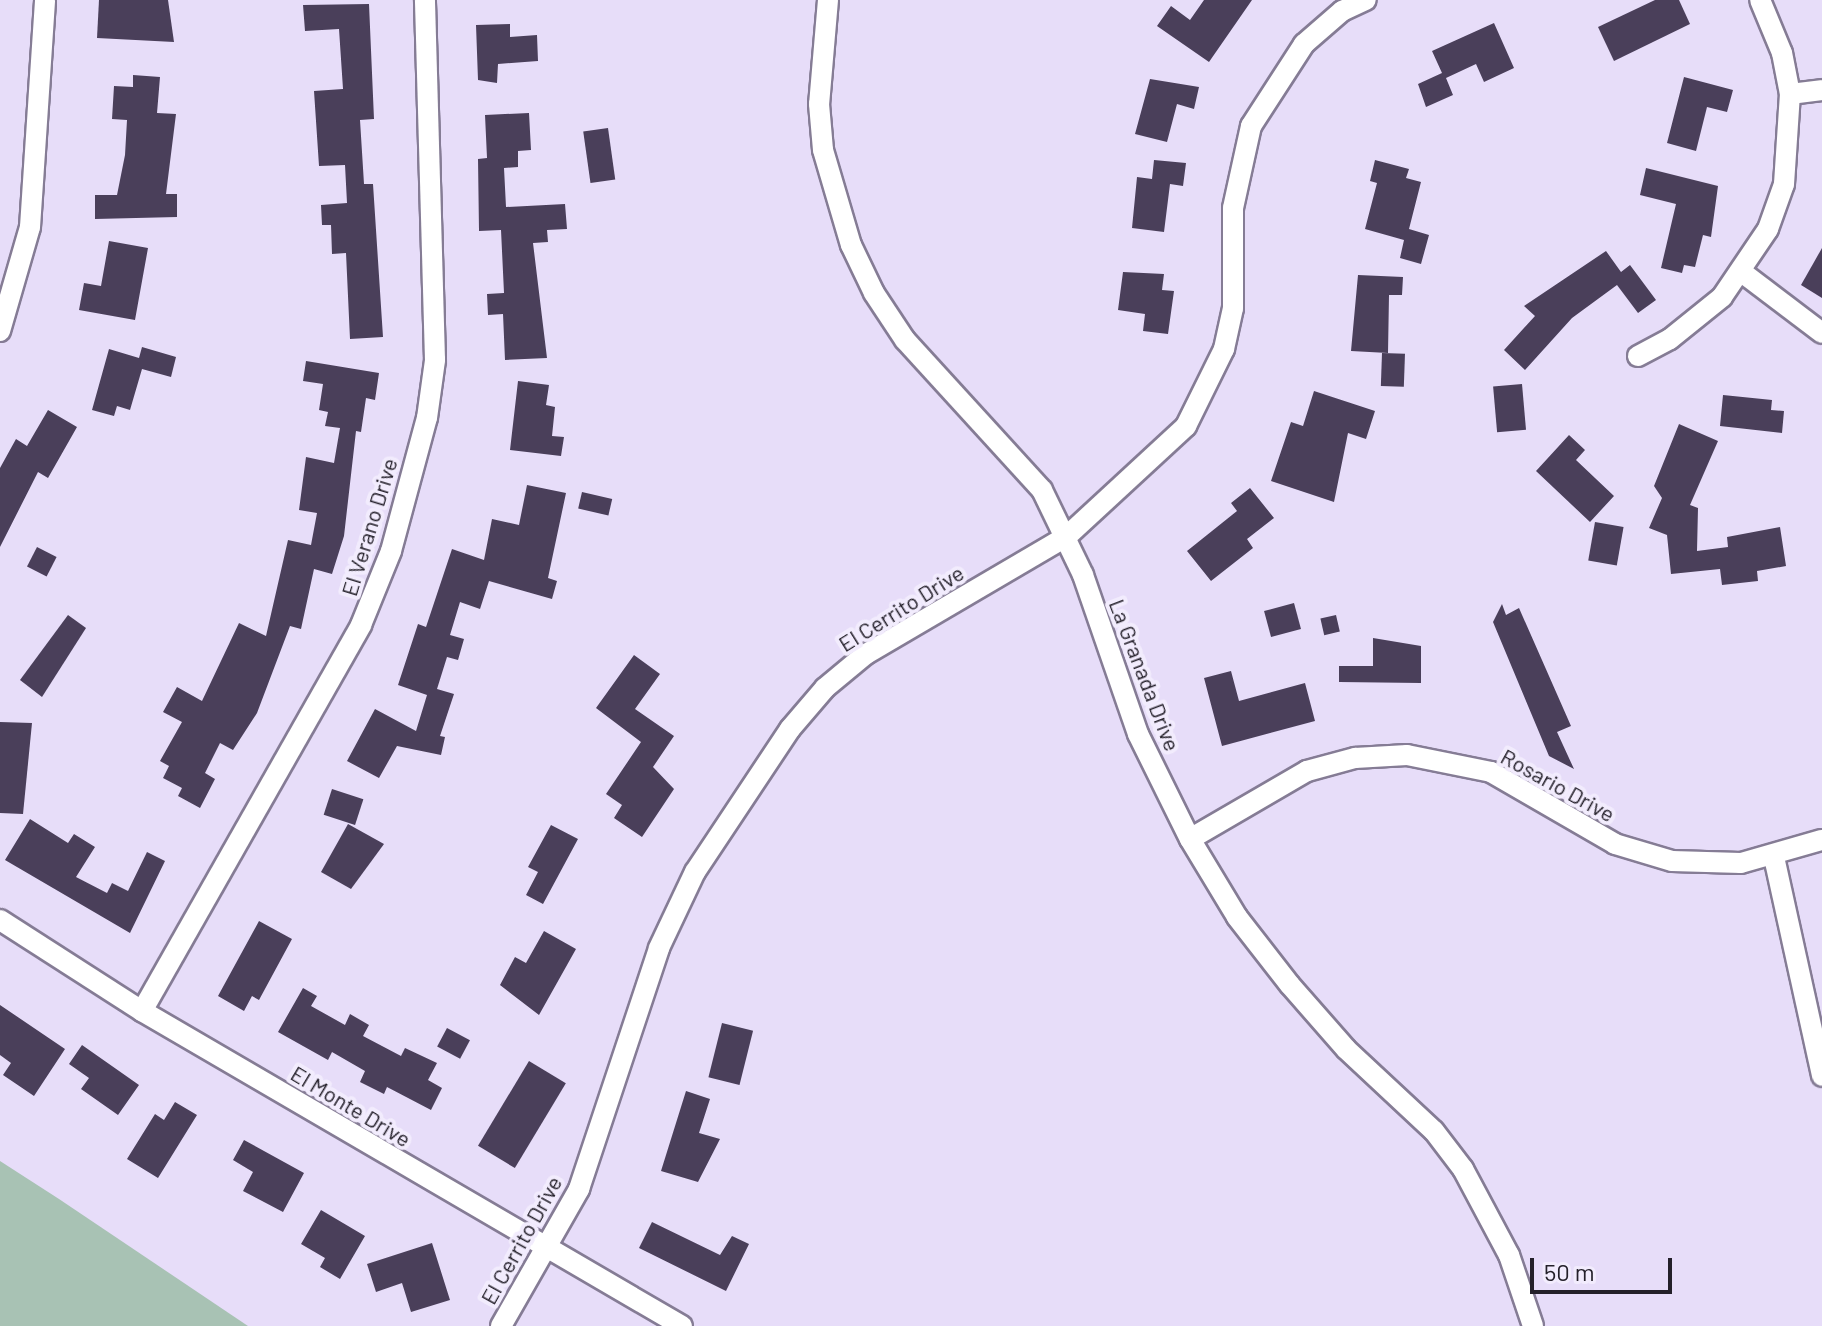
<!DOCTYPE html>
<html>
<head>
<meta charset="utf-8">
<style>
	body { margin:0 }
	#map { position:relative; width:1822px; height:1326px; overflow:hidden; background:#e7ddf9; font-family:Barlow,sans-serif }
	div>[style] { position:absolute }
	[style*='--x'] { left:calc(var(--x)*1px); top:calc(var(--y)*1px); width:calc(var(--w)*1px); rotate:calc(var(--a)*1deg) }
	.green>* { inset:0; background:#a8c2b4 }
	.building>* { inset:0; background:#4a3f5a; transform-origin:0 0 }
	.roads { filter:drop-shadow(2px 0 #857c95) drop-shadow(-2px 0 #857c95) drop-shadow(0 2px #857c95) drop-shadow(0 -2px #857c95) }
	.minor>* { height:20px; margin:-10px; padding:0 10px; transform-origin:10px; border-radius:10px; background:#fff }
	span { translate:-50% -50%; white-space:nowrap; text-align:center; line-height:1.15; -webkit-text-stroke:8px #f2ecfd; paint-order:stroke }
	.street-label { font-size:22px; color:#24202a }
	.scale { position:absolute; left:1530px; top:1258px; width:142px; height:36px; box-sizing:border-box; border:4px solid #24202a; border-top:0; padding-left:10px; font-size:24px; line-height:28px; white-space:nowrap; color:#24202a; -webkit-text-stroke:6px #f2ecfd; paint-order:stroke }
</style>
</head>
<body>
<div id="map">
	<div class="green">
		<i style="clip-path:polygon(0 1161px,59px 1199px,248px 1326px,0 1326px)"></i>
	</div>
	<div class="building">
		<i style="clip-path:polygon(99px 0,168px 0,174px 42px,97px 38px)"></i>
		<i style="clip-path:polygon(1204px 0,1252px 0,1209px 62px,1157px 26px,1171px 6px,1190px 20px)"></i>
		<i style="clip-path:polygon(1655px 0,1679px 0,1690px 24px,1614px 61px,1598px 27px)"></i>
		<i style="clip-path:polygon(369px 4px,374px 119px,360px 120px,364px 184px,373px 184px,383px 337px,350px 339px,346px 253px,332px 254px,331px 225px,322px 225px,321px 205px,347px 203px,345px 165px,319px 166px,314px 91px,343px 89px,339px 29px,305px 31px,303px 5px)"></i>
		<i style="clip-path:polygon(1494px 23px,1514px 68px,1484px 82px,1476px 64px,1446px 78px,1453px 95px,1426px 107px,1418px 84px,1442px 73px,1432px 51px)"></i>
		<i style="clip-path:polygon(510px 24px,510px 37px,537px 35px,538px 61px,498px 64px,497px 83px,478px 80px,476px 25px)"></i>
		<i style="clip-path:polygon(133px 75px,160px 77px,157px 113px,176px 114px,166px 194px,177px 194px,177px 217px,95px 219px,95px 195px,117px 195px,125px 155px,127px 120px,112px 119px,114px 86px,133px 87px)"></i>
		<i style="clip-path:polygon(1684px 77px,1733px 90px,1727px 112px,1707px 107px,1696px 151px,1667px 143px)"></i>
		<i style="clip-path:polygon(1150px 79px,1199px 87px,1194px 109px,1177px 104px,1167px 142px,1135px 134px)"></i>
		<i style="clip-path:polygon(529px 113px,531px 150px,518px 151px,518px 167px,504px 168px,506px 207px,565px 204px,567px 229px,547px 230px,548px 242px,533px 243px,547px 358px,505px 360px,503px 314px,488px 315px,487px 294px,504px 293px,501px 230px,479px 231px,478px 159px,487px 158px,485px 115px)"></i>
		<i style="left:608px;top:128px;width:52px;height:25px;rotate:82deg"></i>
		<i style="clip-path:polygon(1154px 160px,1186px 163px,1183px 186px,1170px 184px,1164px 232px,1132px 228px,1137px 177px,1152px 179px)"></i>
		<i style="clip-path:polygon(1375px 160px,1409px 169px,1406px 178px,1421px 182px,1409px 229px,1429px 235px,1421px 264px,1400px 258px,1404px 240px,1365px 229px,1377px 183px,1370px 181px)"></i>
		<i style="clip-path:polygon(1646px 168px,1718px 186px,1711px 237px,1703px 235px,1695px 267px,1684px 265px,1682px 273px,1661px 268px,1676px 204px,1640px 195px)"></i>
		<i style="clip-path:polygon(109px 241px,148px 248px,135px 320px,79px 310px,84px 283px,101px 286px)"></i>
		<i style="clip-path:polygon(1822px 248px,1822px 298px,1801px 285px)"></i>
		<i style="clip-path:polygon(1606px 251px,1621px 272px,1630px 265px,1656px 300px,1638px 313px,1617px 285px,1572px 318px,1525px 370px,1504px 350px,1535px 316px,1524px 306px)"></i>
		<i style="clip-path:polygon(1123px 272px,1164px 274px,1162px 290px,1174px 291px,1168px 334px,1143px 331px,1145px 314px,1118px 310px)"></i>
		<i style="clip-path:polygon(1358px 275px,1403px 277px,1402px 295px,1389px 295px,1388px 353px,1351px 351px)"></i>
		<i style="clip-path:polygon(142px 347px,176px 357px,171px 377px,142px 369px,130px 410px,117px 406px,114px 416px,92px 410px,109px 349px,139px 358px)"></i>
		<i style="left:1382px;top:353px;width:23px;height:33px;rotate:2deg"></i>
		<i style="clip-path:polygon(306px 361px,379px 373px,375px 400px,366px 398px,361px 432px,356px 431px,344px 536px,332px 574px,314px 569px,301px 629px,290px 626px,257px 713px,233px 750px,220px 743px,205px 773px,215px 779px,200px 808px,178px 796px,182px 788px,163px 778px,169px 766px,160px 761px,182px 722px,163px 712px,177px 687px,202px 701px,239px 623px,266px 636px,288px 540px,311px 545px,317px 513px,299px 510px,306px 457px,334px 463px,340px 428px,325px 426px,328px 412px,319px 410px,323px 384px,303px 381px)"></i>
		<i style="clip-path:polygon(518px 381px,549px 385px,546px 405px,555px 407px,552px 436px,564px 437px,561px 456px,510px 450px)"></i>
		<i style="left:1522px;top:384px;width:46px;height:29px;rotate:85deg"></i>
		<i style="clip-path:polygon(1314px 391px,1375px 411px,1366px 439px,1348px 433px,1334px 502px,1271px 481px,1291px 422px,1303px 426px)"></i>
		<i style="clip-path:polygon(1723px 395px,1772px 400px,1771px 410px,1784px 411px,1782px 433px,1720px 426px)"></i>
		<i style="clip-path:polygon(48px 410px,77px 427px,48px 478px,38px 472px,0 547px,0 468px,16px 439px,27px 446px)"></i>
		<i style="clip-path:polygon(1679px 424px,1718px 441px,1690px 505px,1698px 508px,1697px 551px,1728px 547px,1727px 537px,1780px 527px,1786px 566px,1757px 571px,1758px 581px,1722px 585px,1720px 569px,1671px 574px,1667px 535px,1649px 528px,1662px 498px,1654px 486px)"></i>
		<i style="clip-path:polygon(1569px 435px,1585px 450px,1576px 460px,1614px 496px,1590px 522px,1536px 471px)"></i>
		<i style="clip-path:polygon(527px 485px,566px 493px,548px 578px,557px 581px,552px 599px,489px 581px,480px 609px,460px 602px,450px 635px,464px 639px,458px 660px,447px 657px,437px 689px,454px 694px,440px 736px,445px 737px,441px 755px,397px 746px,379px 778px,347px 761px,375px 709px,416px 731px,427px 695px,398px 685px,418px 624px,426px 627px,452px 549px,484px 560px,492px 519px,519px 525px)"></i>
		<i style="clip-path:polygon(1250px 488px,1274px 518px,1247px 539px,1253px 548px,1211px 581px,1187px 551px,1237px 511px,1231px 503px)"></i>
		<i style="left:582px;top:492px;width:31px;height:17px;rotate:13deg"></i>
		<i style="left:1595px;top:522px;width:29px;height:39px;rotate:10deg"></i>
		<i style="left:37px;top:547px;width:22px;height:22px;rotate:27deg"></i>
		<i style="left:1294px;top:603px;width:27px;height:31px;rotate:75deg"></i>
		<i style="clip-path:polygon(1502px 604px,1506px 615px,1519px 608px,1571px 726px,1557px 732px,1574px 769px,1549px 756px,1493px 622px)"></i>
		<i style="clip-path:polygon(68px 615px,86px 628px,42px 697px,20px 680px)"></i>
		<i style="left:1336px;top:615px;width:17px;height:16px;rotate:77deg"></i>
		<i style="clip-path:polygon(1373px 638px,1421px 646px,1421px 683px,1339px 682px,1339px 666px,1373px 666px)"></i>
		<i style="clip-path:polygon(634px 655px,660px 674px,635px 709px,674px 736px,653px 767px,674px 789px,642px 837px,614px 818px,622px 805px,606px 794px,641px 742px,596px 708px)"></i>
		<i style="clip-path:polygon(1231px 671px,1239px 701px,1305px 683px,1315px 721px,1222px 746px,1204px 678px)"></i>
		<i style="clip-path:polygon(0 722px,32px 723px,23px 814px,0 813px)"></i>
		<i style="left:332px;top:789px;width:33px;height:27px;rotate:18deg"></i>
		<i style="clip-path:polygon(30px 819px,68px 843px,74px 834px,95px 847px,76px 877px,107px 893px,112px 883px,128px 891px,147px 852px,165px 861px,130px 933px,5px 860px)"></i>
		<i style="clip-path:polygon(348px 824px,384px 844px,351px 889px,321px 872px)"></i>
		<i style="clip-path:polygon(551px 825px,578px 839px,543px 904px,526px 895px,538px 872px,528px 867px)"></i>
		<i style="clip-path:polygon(259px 921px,292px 939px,259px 1000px,252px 996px,244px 1011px,218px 996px)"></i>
		<i style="clip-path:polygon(544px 931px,576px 949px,539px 1015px,500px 985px,515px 957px,526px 963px)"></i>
		<i style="clip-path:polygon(303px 988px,317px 996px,311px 1006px,345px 1025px,350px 1014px,369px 1025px,363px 1036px,401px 1056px,405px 1048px,437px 1063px,428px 1080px,442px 1088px,431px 1110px,387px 1087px,384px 1094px,360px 1082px,365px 1071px,332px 1052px,328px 1060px,278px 1032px)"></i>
		<i style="clip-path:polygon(0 1005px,65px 1049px,34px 1096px,3px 1075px,11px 1063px,0 1055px)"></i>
		<i style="left:722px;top:1023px;width:32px;height:56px;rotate:14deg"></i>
		<i style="left:447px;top:1028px;width:26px;height:21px;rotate:28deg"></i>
		<i style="clip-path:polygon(82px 1045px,139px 1085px,118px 1115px,81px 1089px,89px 1078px,69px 1064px)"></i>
		<i style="left:529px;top:1061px;width:43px;height:99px;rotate:31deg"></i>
		<i style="clip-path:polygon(686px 1091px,710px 1099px,699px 1133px,720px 1139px,698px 1182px,661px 1171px)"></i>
		<i style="clip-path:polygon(175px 1102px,197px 1115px,158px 1178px,127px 1159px,155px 1114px,164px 1120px)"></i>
		<i style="clip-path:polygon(244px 1140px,304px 1173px,283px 1212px,243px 1191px,253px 1172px,233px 1160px)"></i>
		<i style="clip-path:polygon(321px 1210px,365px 1236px,340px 1279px,320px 1267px,325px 1258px,301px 1244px)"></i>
		<i style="clip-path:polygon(652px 1222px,720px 1255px,732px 1236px,749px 1244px,726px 1291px,639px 1248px)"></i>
		<i style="clip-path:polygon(432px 1243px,450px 1300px,411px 1312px,402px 1283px,376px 1292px,367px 1264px)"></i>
	</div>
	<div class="roads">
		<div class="minor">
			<i style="--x:828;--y:0;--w:104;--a:94.9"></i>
			<i style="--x:819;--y:104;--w:46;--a:85"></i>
			<i style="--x:823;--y:150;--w:99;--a:73.6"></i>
			<i style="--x:851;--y:245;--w:53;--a:64.4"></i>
			<i style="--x:874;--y:293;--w:56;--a:56.6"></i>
			<i style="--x:905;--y:340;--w:203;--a:47.6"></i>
			<i style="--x:1042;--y:490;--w:94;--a:64.2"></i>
			<i style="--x:1083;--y:575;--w:168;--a:70.9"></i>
			<i style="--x:1138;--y:734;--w:117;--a:63.7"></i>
			<i style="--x:1190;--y:839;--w:91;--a:58.9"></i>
			<i style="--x:1237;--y:917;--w:86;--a:52.1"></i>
			<i style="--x:1290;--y:985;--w:85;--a:48.8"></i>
			<i style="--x:1346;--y:1049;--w:120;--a:43"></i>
			<i style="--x:1434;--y:1131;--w:48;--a:52.7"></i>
			<i style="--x:1463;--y:1169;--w:98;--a:61.9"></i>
			<i style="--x:1509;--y:1255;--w:75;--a:71.3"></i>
			<i style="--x:1790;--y:94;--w:32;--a:-7"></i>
			<i style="--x:1743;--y:273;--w:99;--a:37.2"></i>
			<i style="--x:0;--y:331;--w:108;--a:-73.9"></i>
			<i style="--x:30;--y:227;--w:227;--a:-86.2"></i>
			<i style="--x:1638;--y:356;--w:36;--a:-28"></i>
			<i style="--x:1670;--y:339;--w:67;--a:-38.9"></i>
			<i style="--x:1722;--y:297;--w:82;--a:-55.9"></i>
			<i style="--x:1768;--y:229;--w:48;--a:-70.4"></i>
			<i style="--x:1784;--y:184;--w:90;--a:-86.2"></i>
			<i style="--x:1790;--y:94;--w:42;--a:-101"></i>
			<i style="--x:1782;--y:53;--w:57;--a:-112.5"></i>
			<i style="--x:1190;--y:839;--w:135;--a:-30.2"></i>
			<i style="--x:1307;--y:771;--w:50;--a:-15.2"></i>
			<i style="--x:1355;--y:758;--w:52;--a:-3.3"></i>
			<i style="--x:1407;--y:755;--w:86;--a:11.4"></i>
			<i style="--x:1491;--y:772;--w:143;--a:30.1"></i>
			<i style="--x:1615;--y:844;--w:59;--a:16.6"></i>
			<i style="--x:1672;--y:861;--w:69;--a:1.7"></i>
			<i style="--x:1741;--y:863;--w:84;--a:-15.9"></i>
			<i style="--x:1774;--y:857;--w:224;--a:77.6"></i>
			<i style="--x:0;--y:920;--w:169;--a:32.7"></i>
			<i style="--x:142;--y:1011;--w:625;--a:30.26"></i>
			<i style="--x:142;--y:1011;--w:444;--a:-60.4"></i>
			<i style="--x:361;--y:625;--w:80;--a:-67.9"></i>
			<i style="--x:391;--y:551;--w:138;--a:-74.9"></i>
			<i style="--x:427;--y:418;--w:59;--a:-82.1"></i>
			<i style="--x:435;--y:360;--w:360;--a:-91.6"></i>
			<i style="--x:501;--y:1326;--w:158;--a:-60.3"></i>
			<i style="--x:579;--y:1189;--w:254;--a:-71.6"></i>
			<i style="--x:659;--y:948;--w:84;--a:-64.7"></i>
			<i style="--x:695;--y:872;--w:172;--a:-56.4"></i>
			<i style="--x:790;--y:729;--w:54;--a:-49.5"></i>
			<i style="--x:825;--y:688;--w:53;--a:-39.7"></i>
			<i style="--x:866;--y:654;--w:233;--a:-30.4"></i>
			<i style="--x:1067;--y:536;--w:162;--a:-42.7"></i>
			<i style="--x:1186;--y:426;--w:86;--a:-63.7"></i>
			<i style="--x:1224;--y:349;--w:42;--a:-77.6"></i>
			<i style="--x:1233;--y:308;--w:100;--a:-90"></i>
			<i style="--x:1233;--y:208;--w:84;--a:-77.6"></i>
			<i style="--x:1251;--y:126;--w:98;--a:-57.1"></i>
			<i style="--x:1304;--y:44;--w:50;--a:-41"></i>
			<i style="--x:1342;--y:11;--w:26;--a:-25"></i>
		</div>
	</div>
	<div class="street-label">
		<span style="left:369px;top:527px;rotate:-73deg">El Verano Drive</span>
		<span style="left:901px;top:608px;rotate:-32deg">El Cerrito Drive</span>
		<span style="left:1145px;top:675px;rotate:69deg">La Granada Drive</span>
		<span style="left:1558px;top:785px;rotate:29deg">Rosario Drive</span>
		<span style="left:351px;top:1106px;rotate:31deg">El Monte Drive</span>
		<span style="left:521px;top:1240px;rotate:-61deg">El Cerrito Drive</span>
	</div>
	<div class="scale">50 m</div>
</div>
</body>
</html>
